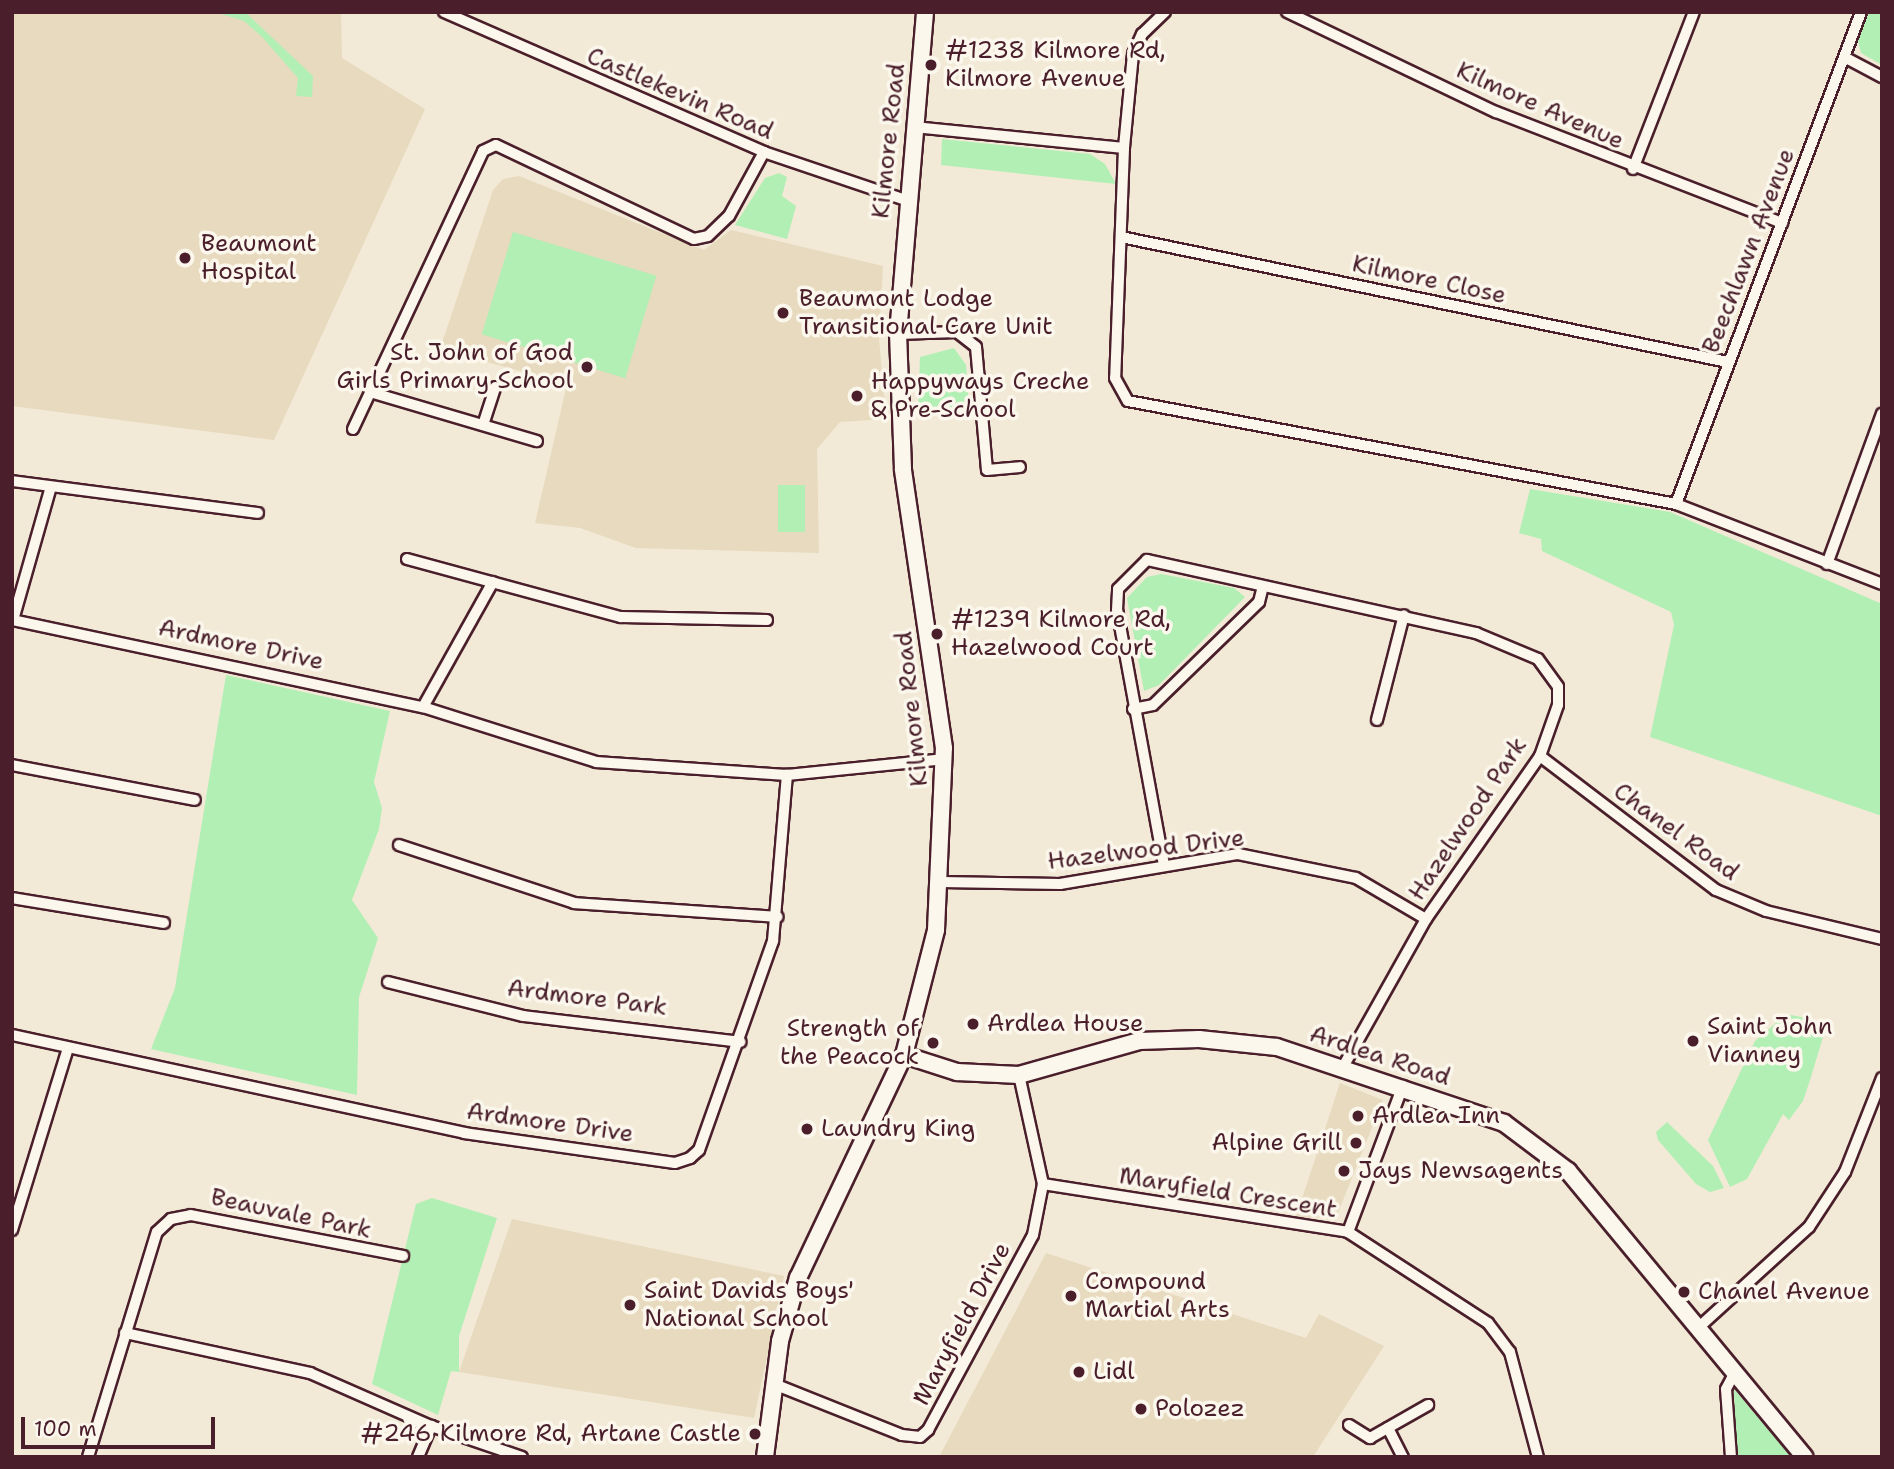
<!DOCTYPE html>
<html>
<head>
<meta charset="utf-8">
<style>
	body { margin:0 }
	#map { position:relative; width:1894px; height:1469px; overflow:hidden; background:#f2ead7; font-family:"Shantell Sans",sans-serif }
	div>[style] { position:absolute }
	[style*='--x'] { left:calc(var(--x)*1px); top:calc(var(--y)*1px); width:calc(var(--w)*1px); rotate:calc(var(--a)*1deg) }
	.built>* { inset:0; background:#e7dabe }
	.green>* { inset:0; background:#b2efb4; transform-origin:0 0 }
	.roads { filter:drop-shadow(2px 0 #4a1f2b) drop-shadow(-2px 0 #4a1f2b) drop-shadow(0 2px #4a1f2b) drop-shadow(0 -2px #4a1f2b) }
	.street>* { height:10px; margin:-5px; padding:0 5px; transform-origin:5px; border-radius:5px; background:#fbf7ec }
	.secondary>* { height:16px; margin:-8px; padding:0 8px; transform-origin:8px; border-radius:8px; background:#fbf7ec }
	.dots>* { width:19px; height:19px; translate:-50% -50%; box-sizing:border-box; border:4px solid #fbf7ec; border-radius:50% }
	span { translate:-50% -50%; white-space:nowrap; text-align:center; line-height:1.15; -webkit-text-stroke:7px #fbf7ec; paint-order:stroke }
	.poi-label { font-size:24px; color:#4a1f2b }
	.left { translate:0 -50%; text-align:left }
	.right { translate:-100% -50%; text-align:right }
	.street-label { font-size:24px; color:#4a1f2b }
	.frame { position:absolute; inset:0; border:14px solid #4a1f2b; pointer-events:none }
	.scale { position:absolute; left:21px; top:1417px; width:194px; height:32px; box-sizing:border-box; border:4px solid #4a1f2b; border-top:0; padding-left:9px; font-size:21px; line-height:24px; white-space:nowrap; color:#4a1f2b; -webkit-text-stroke:5px #fbf7ec; paint-order:stroke }
</style>
</head>
<body>
<div id="map">
	<div class="built">
		<i style="clip-path:polygon(12px 12px,341px 12px,342px 58px,425px 109px,274px 440px,12px 406px)"></i>
		<i style="clip-path:polygon(519px 176px,704px 250px,731px 230px,883px 266px,879px 338px,886px 419px,840px 422px,817px 449px,819px 553px,636px 548px,580px 528px,535px 523px,567px 384px,440px 349px,493px 190px,503px 179px)"></i>
		<i style="clip-path:polygon(1340px 1083px,1383px 1100px,1336px 1218px,1296px 1217px)"></i>
		<i style="clip-path:polygon(512px 1219px,784px 1276px,754px 1418px,459px 1372px)"></i>
		<i style="clip-path:polygon(1046px 1253px,1306px 1338px,1319px 1314px,1384px 1346px,1313px 1457px,939px 1457px)"></i>
	</div>
	<div class="green">
		<i style="clip-path:polygon(245px 12px,313px 76px,312px 97px,296px 96px,298px 78px,262px 37px,244px 21px,218px 13px)"></i>
		<i style="clip-path:polygon(1869px 12px,1882px 12px,1882px 65px,1861px 53px,1858px 41px)"></i>
		<i style="clip-path:polygon(942px 139px,1090px 154px,1105px 164px,1116px 184px,941px 165px)"></i>
		<i style="clip-path:polygon(779px 173px,787px 177px,782px 196px,796px 206px,787px 239px,735px 225px,765px 178px)"></i>
		<i style="left:513px;top:232px;width:150px;height:107px;rotate:17deg"></i>
		<i style="clip-path:polygon(954px 348px,966px 365px,969px 407px,918px 411px,920px 357px)"></i>
		<i style="left:778px;top:485px;width:27px;height:47px"></i>
		<i style="clip-path:polygon(1530px 489px,1670px 512px,1882px 604px,1882px 816px,1650px 737px,1674px 625px,1671px 612px,1542px 551px,1541px 539px,1519px 533px)"></i>
		<i style="clip-path:polygon(1161px 574px,1234px 588px,1245px 597px,1159px 685px,1144px 691px,1127px 598px,1147px 577px)"></i>
		<i style="clip-path:polygon(226px 675px,390px 711px,374px 782px,382px 808px,379px 829px,352px 900px,378px 938px,359px 997px,357px 1095px,151px 1049px,175px 988px)"></i>
		<i style="clip-path:polygon(1786px 1014px,1816px 1020px,1815px 1031px,1823px 1037px,1811px 1077px,1803px 1101px,1789px 1120px,1783px 1114px,1747px 1179px,1730px 1187px,1708px 1140px,1755px 1041px)"></i>
		<i style="clip-path:polygon(1667px 1122px,1713px 1166px,1724px 1188px,1710px 1192px,1696px 1184px,1658px 1140px,1656px 1132px)"></i>
		<i style="clip-path:polygon(432px 1198px,497px 1218px,459px 1336px,459px 1372px,451px 1371px,438px 1415px,372px 1384px,416px 1204px)"></i>
		<i style="clip-path:polygon(1734px 1389px,1791px 1457px,1736px 1457px)"></i>
	</div>
	<div class="roads">
		<div class="street">
			<i style="--x:444;--y:12;--w:349;--a:23.6"></i>
			<i style="--x:764;--y:152;--w:150;--a:18.7"></i>
			<i style="--x:1165;--y:12;--w:32;--a:136"></i>
			<i style="--x:1142;--y:34;--w:22;--a:114"></i>
			<i style="--x:1133;--y:54;--w:94;--a:95.5"></i>
			<i style="--x:1124;--y:148;--w:230;--a:92.2"></i>
			<i style="--x:1115;--y:378;--w:26;--a:61"></i>
			<i style="--x:1128;--y:401;--w:558;--a:10.64"></i>
			<i style="--x:1676;--y:504;--w:221;--a:21.2"></i>
			<i style="--x:1287;--y:12;--w:232;--a:25.6"></i>
			<i style="--x:1496;--y:112;--w:307;--a:21.2"></i>
			<i style="--x:1846;--y:58;--w:41;--a:27.8"></i>
			<i style="--x:914;--y:127;--w:211;--a:5.7"></i>
			<i style="--x:1633;--y:169;--w:168;--a:-68.8"></i>
			<i style="--x:1121;--y:237;--w:620;--a:11.64"></i>
			<i style="--x:898;--y:334;--w:59;--a:-1.9"></i>
			<i style="--x:957;--y:332;--w:24;--a:38"></i>
			<i style="--x:976;--y:347;--w:123;--a:84.9"></i>
			<i style="--x:987;--y:470;--w:33;--a:-5"></i>
			<i style="--x:370;--y:392;--w:174;--a:16.4"></i>
			<i style="--x:483;--y:425;--w:40;--a:-72"></i>
			<i style="--x:353;--y:429;--w:307;--a:-64.9"></i>
			<i style="--x:483;--y:151;--w:14;--a:-25"></i>
			<i style="--x:496;--y:145;--w:219;--a:25.4"></i>
			<i style="--x:694;--y:239;--w:14;--a:-12"></i>
			<i style="--x:708;--y:236;--w:29;--a:-44"></i>
			<i style="--x:729;--y:216;--w:73;--a:-61.3"></i>
			<i style="--x:12;--y:481;--w:248;--a:7.4"></i>
			<i style="--x:1676;--y:504;--w:526;--a:-69.39"></i>
			<i style="--x:407;--y:559;--w:222;--a:15.2"></i>
			<i style="--x:621;--y:617;--w:146;--a:1.2"></i>
			<i style="--x:1827;--y:564;--w:160;--a:-69.9"></i>
			<i style="--x:12;--y:620;--w:420;--a:12"></i>
			<i style="--x:423;--y:707;--w:182;--a:17.6"></i>
			<i style="--x:596;--y:762;--w:191;--a:3.9"></i>
			<i style="--x:787;--y:775;--w:159;--a:-5.8"></i>
			<i style="--x:13;--y:620;--w:138;--a:-74.1"></i>
			<i style="--x:423;--y:707;--w:143;--a:-60.8"></i>
			<i style="--x:1133;--y:709;--w:20;--a:-11"></i>
			<i style="--x:1153;--y:705;--w:148;--a:-44.2"></i>
			<i style="--x:1259;--y:602;--w:16;--a:-76"></i>
			<i style="--x:1377;--y:720;--w:108;--a:-75.6"></i>
			<i style="--x:1540;--y:756;--w:221;--a:37.3"></i>
			<i style="--x:1716;--y:890;--w:54;--a:22.8"></i>
			<i style="--x:1766;--y:911;--w:119;--a:13.6"></i>
			<i style="--x:12;--y:765;--w:186;--a:10.8"></i>
			<i style="--x:399;--y:845;--w:184;--a:18.3"></i>
			<i style="--x:574;--y:903;--w:204;--a:3.9"></i>
			<i style="--x:1164;--y:865;--w:259;--a:-100.4"></i>
			<i style="--x:1117;--y:610;--w:21;--a:-87"></i>
			<i style="--x:1118;--y:589;--w:41;--a:-45"></i>
			<i style="--x:1147;--y:560;--w:337;--a:12.5"></i>
			<i style="--x:1476;--y:633;--w:67;--a:22.8"></i>
			<i style="--x:1538;--y:659;--w:34;--a:54"></i>
			<i style="--x:1558;--y:687;--w:18;--a:90"></i>
			<i style="--x:1558;--y:705;--w:54;--a:109.4"></i>
			<i style="--x:1540;--y:756;--w:199;--a:125"></i>
			<i style="--x:1426;--y:919;--w:167;--a:119.3"></i>
			<i style="--x:941;--y:882;--w:119;--a:1"></i>
			<i style="--x:1060;--y:884;--w:181;--a:-9.6"></i>
			<i style="--x:1238;--y:854;--w:120;--a:11.5"></i>
			<i style="--x:1356;--y:878;--w:81;--a:30.4"></i>
			<i style="--x:12;--y:898;--w:154;--a:9.3"></i>
			<i style="--x:388;--y:982;--w:139;--a:14.1"></i>
			<i style="--x:523;--y:1016;--w:219;--a:6.8"></i>
			<i style="--x:12;--y:1035;--w:463;--a:12.2"></i>
			<i style="--x:464;--y:1133;--w:213;--a:8.1"></i>
			<i style="--x:675;--y:1163;--w:16;--a:-18"></i>
			<i style="--x:690;--y:1158;--w:12;--a:-42"></i>
			<i style="--x:699;--y:1150;--w:222;--a:-70.5"></i>
			<i style="--x:773;--y:941;--w:167;--a:-85.2"></i>
			<i style="--x:1043;--y:1184;--w:309;--a:8.9"></i>
			<i style="--x:1348;--y:1232;--w:167;--a:33"></i>
			<i style="--x:1488;--y:1323;--w:36;--a:53"></i>
			<i style="--x:1510;--y:1352;--w:109;--a:75.1"></i>
			<i style="--x:12;--y:1230;--w:190;--a:-72.9"></i>
			<i style="--x:1348;--y:1232;--w:156;--a:-69.4"></i>
			<i style="--x:1698;--y:1328;--w:150;--a:-42.3"></i>
			<i style="--x:1809;--y:1227;--w:66;--a:-56.8"></i>
			<i style="--x:1845;--y:1172;--w:101;--a:-68.5"></i>
			<i style="--x:125;--y:1333;--w:189;--a:12.2"></i>
			<i style="--x:310;--y:1373;--w:132;--a:23.7"></i>
			<i style="--x:431;--y:1426;--w:96;--a:18.8"></i>
			<i style="--x:774;--y:1384;--w:138;--a:21.7"></i>
			<i style="--x:902;--y:1435;--w:18;--a:6"></i>
			<i style="--x:920;--y:1437;--w:11;--a:-41"></i>
			<i style="--x:928;--y:1430;--w:221;--a:-61.7"></i>
			<i style="--x:1033;--y:1235;--w:52;--a:-78.9"></i>
			<i style="--x:1043;--y:1184;--w:112;--a:-102.4"></i>
			<i style="--x:1349;--y:1425;--w:25;--a:32"></i>
			<i style="--x:1370;--y:1438;--w:67;--a:-29.6"></i>
			<i style="--x:1388;--y:1428;--w:33;--a:63"></i>
			<i style="--x:88;--y:1457;--w:235;--a:-73"></i>
			<i style="--x:157;--y:1232;--w:19;--a:-43"></i>
			<i style="--x:171;--y:1219;--w:20;--a:-11"></i>
			<i style="--x:191;--y:1215;--w:216;--a:10.9"></i>
			<i style="--x:418;--y:1457;--w:34;--a:-67"></i>
			<i style="--x:1731;--y:1457;--w:68;--a:-94.2"></i>
			<i style="--x:1726;--y:1389;--w:19;--a:-62"></i>
		</div>
		<div class="secondary">
			<i style="--x:904;--y:1055;--w:56;--a:17.8"></i>
			<i style="--x:957;--y:1072;--w:62;--a:2.8"></i>
			<i style="--x:1019;--y:1075;--w:125;--a:-15.8"></i>
			<i style="--x:1139;--y:1041;--w:60;--a:-1.9"></i>
			<i style="--x:1199;--y:1039;--w:78;--a:5.9"></i>
			<i style="--x:1277;--y:1047;--w:239;--a:18.5"></i>
			<i style="--x:1504;--y:1123;--w:80;--a:36.9"></i>
			<i style="--x:1568;--y:1171;--w:371;--a:50.4"></i>
			<i style="--x:765;--y:1457;--w:117;--a:-82.6"></i>
			<i style="--x:780;--y:1341;--w:66;--a:-74.1"></i>
			<i style="--x:798;--y:1278;--w:247;--a:-64.6"></i>
			<i style="--x:904;--y:1055;--w:129;--a:-75.6"></i>
			<i style="--x:936;--y:930;--w:182;--a:-87.5"></i>
			<i style="--x:944;--y:748;--w:282;--a:-98.4"></i>
			<i style="--x:903;--y:469;--w:135;--a:-92.1"></i>
			<i style="--x:898;--y:334;--w:323;--a:-85.2"></i>
		</div>
	</div>
	<div class="dots">
		<i style="left:931px;top:65px;background:#4a1f2b"></i>
		<i style="left:185px;top:258px;background:#4a1f2b"></i>
		<i style="left:783px;top:313px;background:#4a1f2b"></i>
		<i style="left:587px;top:367px;background:#4a1f2b"></i>
		<i style="left:857px;top:396px;background:#4a1f2b"></i>
		<i style="left:937px;top:634px;background:#4a1f2b"></i>
		<i style="left:973px;top:1024px;background:#4a1f2b"></i>
		<i style="left:1693px;top:1041px;background:#4a1f2b"></i>
		<i style="left:933px;top:1043px;background:#4a1f2b"></i>
		<i style="left:1358px;top:1116px;background:#4a1f2b"></i>
		<i style="left:807px;top:1129px;background:#4a1f2b"></i>
		<i style="left:1356px;top:1143px;background:#4a1f2b"></i>
		<i style="left:1344px;top:1171px;background:#4a1f2b"></i>
		<i style="left:1684px;top:1292px;background:#4a1f2b"></i>
		<i style="left:1071px;top:1296px;background:#4a1f2b"></i>
		<i style="left:630px;top:1305px;background:#4a1f2b"></i>
		<i style="left:1079px;top:1372px;background:#4a1f2b"></i>
		<i style="left:1141px;top:1409px;background:#4a1f2b"></i>
		<i style="left:755px;top:1434px;background:#4a1f2b"></i>
	</div>
	<div class="poi-label">
		<span class="left" style="left:945px;top:65px">#1238 Kilmore Rd,<br>Kilmore Avenue</span>
		<span class="left" style="left:201px;top:258px">Beaumont<br>Hospital</span>
		<span class="left" style="left:799px;top:313px">Beaumont Lodge<br>Transitional Care Unit</span>
		<span class="right" style="left:573px;top:367px">St. John of God<br>Girls Primary School</span>
		<span class="left" style="left:871px;top:396px">Happyways Creche<br>&amp; Pre-School</span>
		<span class="left" style="left:951px;top:634px">#1239 Kilmore Rd,<br>Hazelwood Court</span>
		<span class="left" style="left:987px;top:1024px">Ardlea House</span>
		<span class="left" style="left:1707px;top:1041px">Saint John<br>Vianney</span>
		<span class="right" style="left:919px;top:1043px">Strength of<br>the Peacock</span>
		<span class="left" style="left:1372px;top:1116px">Ardlea Inn</span>
		<span class="left" style="left:821px;top:1129px">Laundry King</span>
		<span class="right" style="left:1342px;top:1143px">Alpine Grill</span>
		<span class="left" style="left:1358px;top:1171px">Jays Newsagents</span>
		<span class="left" style="left:1085px;top:1296px">Compound<br>Martial Arts</span>
		<span class="left" style="left:644px;top:1305px">Saint Davids Boys'<br>National School</span>
		<span class="left" style="left:1698px;top:1292px">Chanel Avenue</span>
		<span class="left" style="left:1093px;top:1372px">Lidl</span>
		<span class="left" style="left:1155px;top:1409px">Polozez</span>
		<span class="right" style="left:741px;top:1434px">#246 Kilmore Rd, Artane Castle</span>
	</div>
	<div class="street-label">
		<span style="left:680px;top:94px;rotate:23deg">Castlekevin Road</span>
		<span style="left:1540px;top:106px;rotate:24deg">Kilmore Avenue</span>
		<span style="left:889px;top:141px;rotate:-84deg">Kilmore Road</span>
		<span style="left:1749px;top:251px;rotate:-69deg">Beechlawn Avenue</span>
		<span style="left:1429px;top:280px;rotate:12deg">Kilmore Close</span>
		<span style="left:241px;top:645px;rotate:12deg">Ardmore Drive</span>
		<span style="left:912px;top:709px;rotate:-96deg">Kilmore Road</span>
		<span style="left:1468px;top:819px;rotate:-56deg">Hazelwood Park</span>
		<span style="left:1676px;top:832px;rotate:36deg">Chanel Road</span>
		<span style="left:1146px;top:850px;rotate:-7deg">Hazelwood Drive</span>
		<span style="left:587px;top:998px;rotate:7deg">Ardmore Park</span>
		<span style="left:1380px;top:1056px;rotate:18deg">Ardlea Road</span>
		<span style="left:550px;top:1123px;rotate:8deg">Ardmore Drive</span>
		<span style="left:1228px;top:1193px;rotate:9deg">Maryfield Crescent</span>
		<span style="left:291px;top:1214px;rotate:12deg">Beauvale Park</span>
		<span style="left:962px;top:1324px;rotate:-62deg">Maryfield Drive</span>
	</div>
	<div class="frame"></div>
	<div class="scale">100 m</div>
</div>
</body>
</html>
